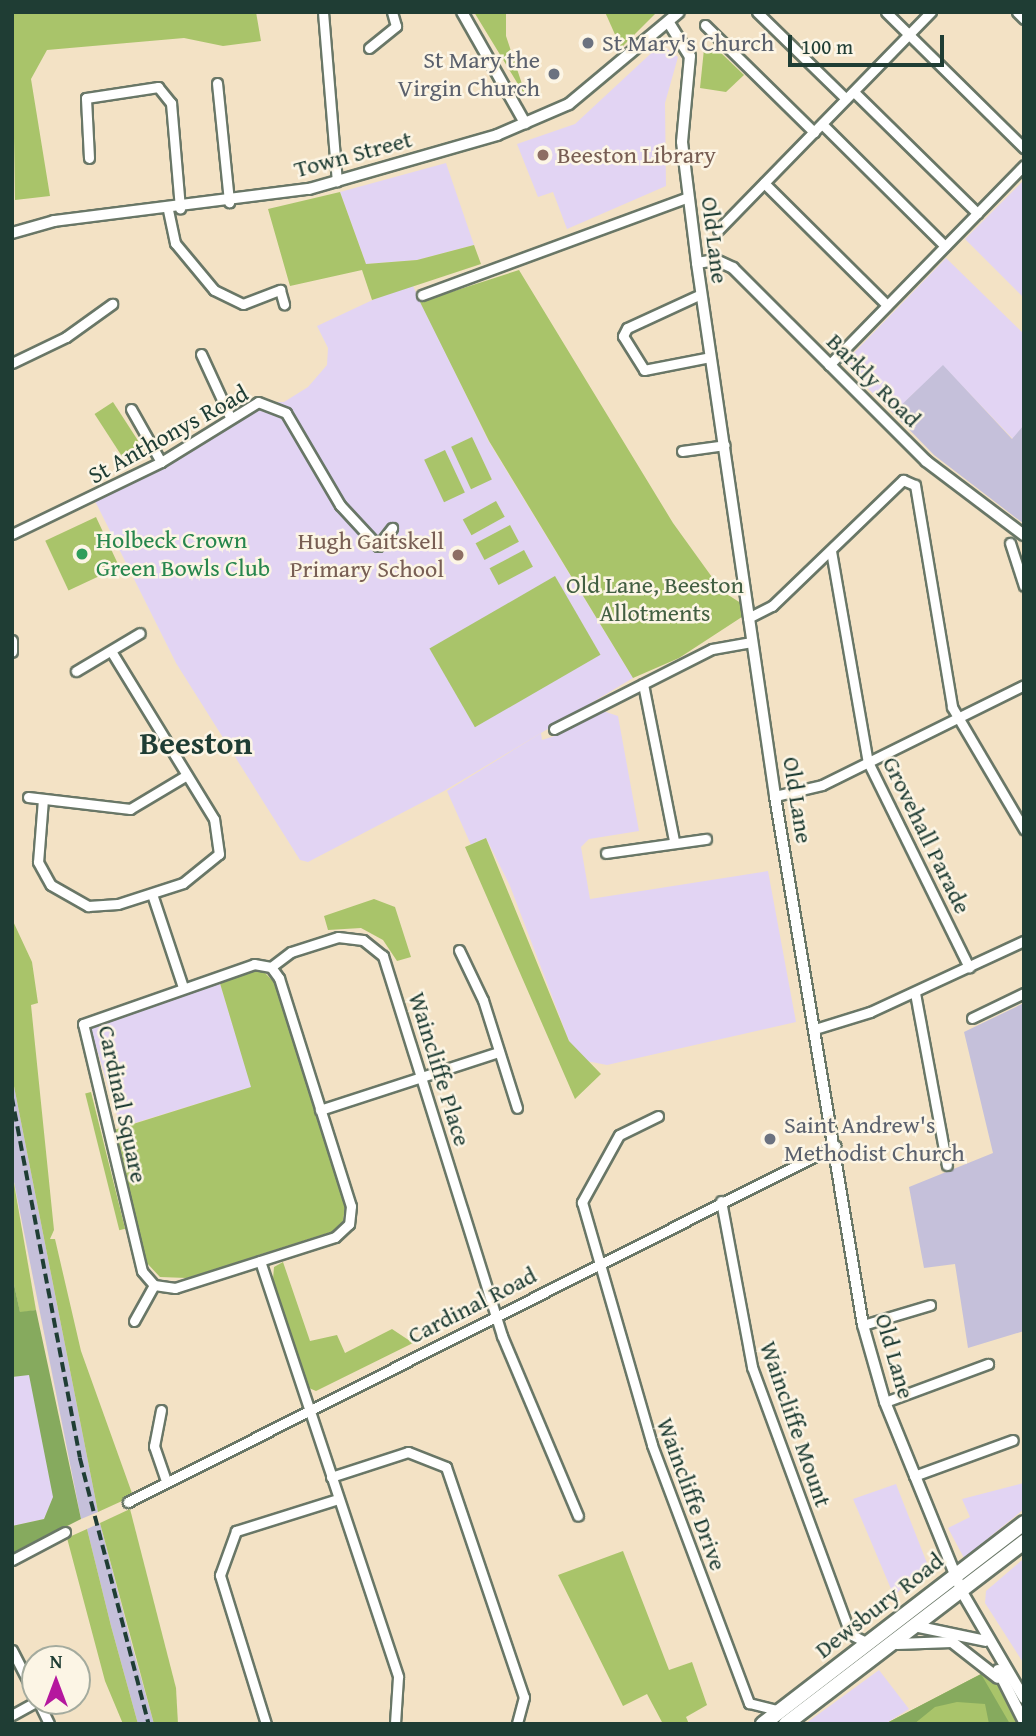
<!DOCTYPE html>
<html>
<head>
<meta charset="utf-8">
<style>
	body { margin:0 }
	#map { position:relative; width:1036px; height:1736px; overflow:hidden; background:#f3e2c5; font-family:"Gentium Book Plus",serif }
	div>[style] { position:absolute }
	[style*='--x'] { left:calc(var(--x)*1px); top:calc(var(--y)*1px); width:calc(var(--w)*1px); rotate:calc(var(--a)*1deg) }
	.built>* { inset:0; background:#e2d4f3; transform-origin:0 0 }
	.industrial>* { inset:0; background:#c5c0da }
	.green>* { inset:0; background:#a9c46a; transform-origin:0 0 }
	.forest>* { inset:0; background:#86aa5e }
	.roads { filter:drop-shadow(2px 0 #697767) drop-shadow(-2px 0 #697767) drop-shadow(0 2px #697767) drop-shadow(0 -2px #697767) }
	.minor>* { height:9px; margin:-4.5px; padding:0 4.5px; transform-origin:4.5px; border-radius:4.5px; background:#fff }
	.tertiary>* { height:10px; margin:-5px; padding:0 5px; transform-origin:5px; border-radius:5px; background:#fff }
	.primary>* { height:14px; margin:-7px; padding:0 7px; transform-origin:7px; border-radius:7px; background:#fff }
	.rail>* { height:3.5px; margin-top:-1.75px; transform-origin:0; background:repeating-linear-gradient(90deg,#1f3d34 0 10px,transparent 0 15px) }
	.dots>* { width:19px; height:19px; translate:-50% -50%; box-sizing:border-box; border:4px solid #fcf5e5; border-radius:50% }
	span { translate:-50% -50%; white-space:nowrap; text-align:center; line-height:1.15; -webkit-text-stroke:5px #fcf5e5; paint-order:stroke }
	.worship-label { font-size:24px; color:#5b616d }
	.left { translate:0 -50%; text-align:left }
	.right { translate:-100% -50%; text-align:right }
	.street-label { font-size:24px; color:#1f3d34 }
	.education-label { font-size:24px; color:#785e54 }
	.leisure-label { font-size:24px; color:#27864d }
	.park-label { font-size:24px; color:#425f42 }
	.district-label { font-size:32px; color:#1f3d34; font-weight:700 }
	.frame { position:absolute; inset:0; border:14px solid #1f3d34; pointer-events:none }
	.north { position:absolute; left:21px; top:1645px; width:70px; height:70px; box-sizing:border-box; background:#fcf5e5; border:2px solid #a4ab9e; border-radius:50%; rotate:0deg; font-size:19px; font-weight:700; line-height:28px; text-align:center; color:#1f3d34 }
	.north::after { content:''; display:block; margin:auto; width:24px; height:32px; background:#b5179e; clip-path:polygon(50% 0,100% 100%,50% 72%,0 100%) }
	.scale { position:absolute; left:788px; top:35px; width:156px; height:32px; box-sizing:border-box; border:4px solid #1f3d34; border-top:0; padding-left:9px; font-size:21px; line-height:24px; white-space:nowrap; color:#1f3d34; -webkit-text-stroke:5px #fcf5e5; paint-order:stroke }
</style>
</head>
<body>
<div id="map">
	<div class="built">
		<i style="clip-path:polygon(661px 44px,678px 57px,665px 103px,666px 186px,567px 229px,553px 192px,538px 197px,517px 144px,575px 124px)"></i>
		<i style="clip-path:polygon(446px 163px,474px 245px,417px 260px,366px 264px,340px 192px)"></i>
		<i style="clip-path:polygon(1024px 180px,1024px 298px,965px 239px)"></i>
		<i style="clip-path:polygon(946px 258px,1024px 334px,1024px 425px,1013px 439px,943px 366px,893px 413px,843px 364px)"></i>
		<i style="clip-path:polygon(411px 282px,489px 442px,633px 678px,444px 791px,308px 862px,300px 860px,176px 663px,93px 497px,258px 402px,284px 402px,308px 387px,327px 365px,328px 348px,317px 326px)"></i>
		<i style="clip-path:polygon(603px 711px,618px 716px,639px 831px,589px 839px,581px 847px,590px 899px,768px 871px,796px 1022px,607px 1065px,581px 1060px,569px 1041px,510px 886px,486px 838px,471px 845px,447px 791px,541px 733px,542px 740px,558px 735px)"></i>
		<i style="left:219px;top:980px;width:112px;height:137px;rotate:73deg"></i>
		<i style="clip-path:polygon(12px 1275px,54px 1497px,44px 1519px,12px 1526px)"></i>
		<i style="clip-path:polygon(1024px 1483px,1024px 1509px,964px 1558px,948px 1528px,970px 1517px,962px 1499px)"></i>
		<i style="clip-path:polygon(896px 1484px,927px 1563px,894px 1596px,853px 1499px)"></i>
		<i style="clip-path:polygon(1022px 1560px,1024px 1563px,1024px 1664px,985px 1603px,986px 1591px)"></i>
		<i style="clip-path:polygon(879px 1670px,909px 1709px,885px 1724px,805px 1724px)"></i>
	</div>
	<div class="industrial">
		<i style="clip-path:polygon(943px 365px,1012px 439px,1024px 425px,1024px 524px,934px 455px,893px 413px)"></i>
		<i style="clip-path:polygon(1024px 1003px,1024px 1331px,968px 1348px,955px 1264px,924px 1268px,909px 1187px,993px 1153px,964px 1032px)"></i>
		<i style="clip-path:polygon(12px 1076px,98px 1512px,81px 1519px,12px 1172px)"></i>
		<i style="clip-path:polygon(100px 1523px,133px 1649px,154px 1724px,138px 1724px,111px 1626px,87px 1529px)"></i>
	</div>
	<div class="green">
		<i style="clip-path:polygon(12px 12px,256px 12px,261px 41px,223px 46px,184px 38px,47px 50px,31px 79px,50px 196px,15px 200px)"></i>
		<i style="clip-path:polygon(474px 12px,506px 12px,506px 36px,527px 99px)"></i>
		<i style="clip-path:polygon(605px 12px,657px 12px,621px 48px)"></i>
		<i style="clip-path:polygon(704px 49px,720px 52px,744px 75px,726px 92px,700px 88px)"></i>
		<i style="clip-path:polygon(340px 192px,366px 264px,417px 260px,474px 245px,481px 264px,372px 300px,362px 270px,290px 286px,268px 209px)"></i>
		<i style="clip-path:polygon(519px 270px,673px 523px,722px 591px,747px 607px,748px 613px,679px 658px,633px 678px,489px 441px,420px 302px)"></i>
		<i style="left:113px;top:402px;width:61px;height:22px;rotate:57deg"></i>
		<i style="left:472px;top:437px;width:47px;height:23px;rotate:65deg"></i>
		<i style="left:445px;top:450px;width:47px;height:23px;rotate:65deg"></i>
		<i style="left:496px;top:501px;width:18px;height:38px;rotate:61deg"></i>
		<i style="left:96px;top:517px;width:55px;height:56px;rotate:65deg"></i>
		<i style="left:510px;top:525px;width:19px;height:39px;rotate:62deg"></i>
		<i style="left:524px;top:550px;width:19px;height:39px;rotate:62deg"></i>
		<i style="left:555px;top:576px;width:91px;height:145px;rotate:60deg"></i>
		<i style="clip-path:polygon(486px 838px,569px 1041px,601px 1074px,575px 1099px,465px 847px)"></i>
		<i style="clip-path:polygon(374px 899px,395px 907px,411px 957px,397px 961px,383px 940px,361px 928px,328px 930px,324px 916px)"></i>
		<i style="clip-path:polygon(12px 919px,32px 962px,38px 1003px,31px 1005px,54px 1230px,50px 1239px,55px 1239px,81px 1351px,133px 1496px,98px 1512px,12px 1076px)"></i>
		<i style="clip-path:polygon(261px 969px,275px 983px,345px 1207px,343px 1221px,334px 1231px,187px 1278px,160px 1277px,145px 1261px,114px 1130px,251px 1087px,219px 980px)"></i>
		<i style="left:91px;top:1092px;width:141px;height:6px;rotate:76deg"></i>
		<i style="clip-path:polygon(12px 1172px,36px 1310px,20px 1313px,12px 1275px)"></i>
		<i style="clip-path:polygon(283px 1262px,310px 1341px,337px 1335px,345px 1353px,392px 1329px,413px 1343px,316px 1391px,309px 1388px,273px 1279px,274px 1267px)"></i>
		<i style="clip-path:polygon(130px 1509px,176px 1688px,178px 1724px,154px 1724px,100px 1523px)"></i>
		<i style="clip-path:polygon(87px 1529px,111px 1626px,138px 1724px,123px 1724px,105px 1681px,67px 1538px)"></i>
		<i style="clip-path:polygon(623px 1551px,669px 1670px,692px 1662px,707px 1705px,686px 1717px,689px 1724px,663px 1724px,647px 1694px,623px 1706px,558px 1575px)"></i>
		<i style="clip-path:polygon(981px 1674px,1024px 1681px,1024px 1724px,885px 1724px)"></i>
	</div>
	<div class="forest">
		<i style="clip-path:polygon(12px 1275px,20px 1312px,36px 1310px,81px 1519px,12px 1554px,12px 1526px,44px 1519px,53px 1497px,29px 1375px,12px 1377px)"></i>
		<i style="clip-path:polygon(981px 1674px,1010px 1724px,989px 1724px,985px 1704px,957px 1702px,935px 1707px,914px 1724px,885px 1724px)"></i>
	</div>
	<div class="roads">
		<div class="minor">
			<i style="--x:323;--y:12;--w:170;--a:85.3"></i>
			<i style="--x:757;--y:12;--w:124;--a:44.3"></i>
			<i style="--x:886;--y:12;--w:194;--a:44.6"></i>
			<i style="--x:1017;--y:12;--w:10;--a:45"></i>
			<i style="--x:705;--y:25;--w:153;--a:44.5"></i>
			<i style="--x:369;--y:48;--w:35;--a:-39"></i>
			<i style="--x:396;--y:26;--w:15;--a:-106"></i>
			<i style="--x:217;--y:83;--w:120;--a:84.2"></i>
			<i style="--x:854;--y:92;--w:173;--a:44.5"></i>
			<i style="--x:822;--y:124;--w:173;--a:44.8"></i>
			<i style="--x:89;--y:158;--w:60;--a:-92.9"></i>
			<i style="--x:86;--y:98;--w:73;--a:-8.7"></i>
			<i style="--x:158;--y:87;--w:21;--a:51"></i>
			<i style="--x:171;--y:103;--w:106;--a:85.1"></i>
			<i style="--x:764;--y:183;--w:173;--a:44.8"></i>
			<i style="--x:168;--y:210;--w:34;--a:78"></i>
			<i style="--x:175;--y:243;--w:61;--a:50.3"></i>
			<i style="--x:214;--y:290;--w:32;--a:26"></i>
			<i style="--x:243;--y:304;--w:40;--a:-21"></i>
			<i style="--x:280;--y:290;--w:15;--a:74"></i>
			<i style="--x:718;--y:230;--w:305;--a:-45.7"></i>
			<i style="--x:701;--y:294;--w:81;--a:155.3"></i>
			<i style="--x:627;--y:328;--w:9;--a:117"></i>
			<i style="--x:623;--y:336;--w:40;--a:58"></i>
			<i style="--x:644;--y:370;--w:67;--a:-11.1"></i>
			<i style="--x:422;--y:295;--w:283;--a:-20.2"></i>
			<i style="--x:201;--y:354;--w:69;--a:65.3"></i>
			<i style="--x:12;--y:363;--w:60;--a:-25.7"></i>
			<i style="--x:66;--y:337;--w:57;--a:-35.7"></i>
			<i style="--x:829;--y:365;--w:279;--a:-45.7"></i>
			<i style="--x:131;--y:409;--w:61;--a:60.5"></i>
			<i style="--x:682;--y:451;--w:43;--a:-7.9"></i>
			<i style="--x:12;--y:534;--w:165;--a:-25.8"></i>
			<i style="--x:161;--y:462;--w:114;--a:-31.7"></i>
			<i style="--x:258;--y:402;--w:30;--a:21"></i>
			<i style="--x:286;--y:413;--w:107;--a:59.6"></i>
			<i style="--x:340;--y:505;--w:56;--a:47.2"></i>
			<i style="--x:378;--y:546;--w:23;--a:-52"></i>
			<i style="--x:1010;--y:543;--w:45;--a:72"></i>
			<i style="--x:831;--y:551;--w:214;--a:80.1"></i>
			<i style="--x:868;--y:762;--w:229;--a:63.8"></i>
			<i style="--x:748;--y:618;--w:27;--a:-27"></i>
			<i style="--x:772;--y:606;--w:182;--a:-43.9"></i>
			<i style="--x:903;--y:480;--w:13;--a:23"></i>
			<i style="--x:915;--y:485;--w:225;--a:80.5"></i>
			<i style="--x:952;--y:707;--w:142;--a:59.5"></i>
			<i style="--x:76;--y:671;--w:74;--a:-30.7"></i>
			<i style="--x:643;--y:684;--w:160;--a:78.8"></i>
			<i style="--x:554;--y:729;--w:177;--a:-26.9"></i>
			<i style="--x:712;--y:649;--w:40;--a:-10"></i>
			<i style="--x:775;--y:796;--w:48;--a:-13.2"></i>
			<i style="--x:822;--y:785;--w:225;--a:-26.3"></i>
			<i style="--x:28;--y:797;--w:103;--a:6.7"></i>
			<i style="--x:130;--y:809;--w:66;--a:-30.8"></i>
			<i style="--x:43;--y:799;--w:63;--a:94.5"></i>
			<i style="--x:38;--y:862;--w:26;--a:61"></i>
			<i style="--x:51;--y:885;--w:43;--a:29.6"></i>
			<i style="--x:88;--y:906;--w:30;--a:-4"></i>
			<i style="--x:118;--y:904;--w:68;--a:-17.9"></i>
			<i style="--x:183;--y:883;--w:46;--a:-38.9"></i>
			<i style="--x:219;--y:854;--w:35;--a:-98"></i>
			<i style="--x:214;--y:819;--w:197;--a:-121.5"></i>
			<i style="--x:606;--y:853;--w:101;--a:-8"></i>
			<i style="--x:152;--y:894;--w:98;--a:71.6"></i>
			<i style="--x:459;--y:950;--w:55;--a:64.4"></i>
			<i style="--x:483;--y:1000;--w:113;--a:72.5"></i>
			<i style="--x:254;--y:964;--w:17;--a:10"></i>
			<i style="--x:271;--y:967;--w:14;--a:54"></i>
			<i style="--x:279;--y:978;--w:239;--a:72.5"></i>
			<i style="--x:351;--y:1206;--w:18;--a:96"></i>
			<i style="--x:349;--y:1224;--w:19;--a:137"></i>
			<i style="--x:335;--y:1237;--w:168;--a:162.3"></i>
			<i style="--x:175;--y:1288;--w:21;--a:-172"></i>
			<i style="--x:154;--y:1285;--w:18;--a:-131"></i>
			<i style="--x:142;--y:1271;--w:254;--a:-103.4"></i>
			<i style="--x:83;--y:1024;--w:181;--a:-19.3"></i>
			<i style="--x:271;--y:967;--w:25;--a:-37"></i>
			<i style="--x:291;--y:952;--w:49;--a:-17.7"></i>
			<i style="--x:338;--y:937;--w:25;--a:7"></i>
			<i style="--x:363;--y:940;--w:26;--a:39"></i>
			<i style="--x:383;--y:956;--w:398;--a:72.6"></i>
			<i style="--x:502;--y:1336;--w:195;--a:67.1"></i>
			<i style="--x:915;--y:993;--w:175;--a:79.5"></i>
			<i style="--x:972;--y:1018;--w:58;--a:-25.7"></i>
			<i style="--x:815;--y:1029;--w:58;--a:-17.2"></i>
			<i style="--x:870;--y:1012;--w:170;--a:-24.8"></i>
			<i style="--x:320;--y:1110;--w:188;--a:-18"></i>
			<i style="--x:658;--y:1116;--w:43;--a:154"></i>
			<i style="--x:619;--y:1135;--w:77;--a:118.9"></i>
			<i style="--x:582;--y:1202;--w:253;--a:73.9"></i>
			<i style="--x:652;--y:1445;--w:276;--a:69.4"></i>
			<i style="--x:749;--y:1703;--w:30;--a:14"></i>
			<i style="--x:721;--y:1201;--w:169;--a:79.4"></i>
			<i style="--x:752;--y:1367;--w:284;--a:69.8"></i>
			<i style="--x:850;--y:1634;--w:20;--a:27"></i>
			<i style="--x:260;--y:1261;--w:438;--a:71.6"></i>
			<i style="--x:398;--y:1677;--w:47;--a:93.7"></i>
			<i style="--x:134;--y:1321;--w:41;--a:-60.9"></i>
			<i style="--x:863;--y:1325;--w:70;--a:-16.6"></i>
			<i style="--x:885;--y:1402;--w:110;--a:-20.3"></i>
			<i style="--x:161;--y:1410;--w:37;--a:101"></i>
			<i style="--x:154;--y:1446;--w:37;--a:71"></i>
			<i style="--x:914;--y:1476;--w:105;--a:-20"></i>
			<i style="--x:331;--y:1477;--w:81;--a:-18"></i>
			<i style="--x:408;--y:1452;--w:41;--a:21.5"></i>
			<i style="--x:446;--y:1467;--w:243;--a:71.3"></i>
			<i style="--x:524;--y:1697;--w:28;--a:105"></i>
			<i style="--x:128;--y:1502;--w:792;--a:-26.73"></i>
			<i style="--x:12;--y:1560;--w:60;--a:-27.8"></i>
			<i style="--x:12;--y:1650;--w:51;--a:62.9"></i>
			<i style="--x:38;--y:1701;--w:25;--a:64"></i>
			<i style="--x:12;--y:1715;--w:29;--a:-29"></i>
			<i style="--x:266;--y:1724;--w:156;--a:-107.2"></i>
			<i style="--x:220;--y:1575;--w:47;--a:-70"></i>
			<i style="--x:236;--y:1531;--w:107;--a:-17.4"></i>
		</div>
		<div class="tertiary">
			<i style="--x:462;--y:12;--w:128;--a:60.4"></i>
			<i style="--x:669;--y:23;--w:39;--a:58"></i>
			<i style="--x:690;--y:56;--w:86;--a:95.3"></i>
			<i style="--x:682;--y:142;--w:122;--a:82.9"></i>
			<i style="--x:697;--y:263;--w:539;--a:81.67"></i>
			<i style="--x:775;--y:796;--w:536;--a:80.56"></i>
			<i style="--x:863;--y:1325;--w:80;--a:74.1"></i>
			<i style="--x:885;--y:1402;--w:205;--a:67.9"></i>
			<i style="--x:962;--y:1592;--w:123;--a:59.7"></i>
			<i style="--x:12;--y:233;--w:44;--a:-15.9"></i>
			<i style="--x:54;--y:221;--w:257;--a:-7.2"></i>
			<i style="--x:309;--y:189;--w:196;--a:-16"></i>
			<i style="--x:497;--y:135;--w:78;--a:-23.3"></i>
			<i style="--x:569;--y:104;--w:143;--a:-39.9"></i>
			<i style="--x:697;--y:263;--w:19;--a:-9"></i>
			<i style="--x:716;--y:260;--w:19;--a:25"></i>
			<i style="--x:733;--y:268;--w:273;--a:45"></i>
			<i style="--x:926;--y:461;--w:123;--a:37.1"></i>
			<i style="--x:12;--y:641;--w:11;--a:90"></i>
			<i style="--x:919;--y:1627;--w:68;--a:11.8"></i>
			<i style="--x:897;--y:1644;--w:55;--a:-2.1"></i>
			<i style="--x:952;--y:1642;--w:58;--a:38"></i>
			<i style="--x:998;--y:1670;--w:58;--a:63.4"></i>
		</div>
		<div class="primary">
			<i style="--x:763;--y:1724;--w:329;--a:-37.6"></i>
			<i style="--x:786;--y:1724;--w:300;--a:-37.4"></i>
		</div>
	</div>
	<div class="rail">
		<i style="--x:12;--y:1097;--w:367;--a:79.3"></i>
		<i style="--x:80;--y:1458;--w:275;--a:75.5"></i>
	</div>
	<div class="dots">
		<i style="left:588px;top:43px;background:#6b7280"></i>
		<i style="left:554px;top:74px;background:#6b7280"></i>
		<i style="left:543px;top:155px;background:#8d6e63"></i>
		<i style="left:82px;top:554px;background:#2e9e5b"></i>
		<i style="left:458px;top:555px;background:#8d6e63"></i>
		<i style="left:770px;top:1139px;background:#6b7280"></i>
	</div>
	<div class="worship-label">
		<span class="left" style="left:602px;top:43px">St Mary's Church</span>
		<span class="right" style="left:540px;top:74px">St Mary the<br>Virgin Church</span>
		<span class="left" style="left:784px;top:1139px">Saint Andrew's<br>Methodist Church</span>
	</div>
	<div class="street-label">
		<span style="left:353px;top:154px;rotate:-15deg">Town Street</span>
		<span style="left:715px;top:240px;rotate:83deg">Old Lane</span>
		<span style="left:874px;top:380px;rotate:45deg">Barkly Road</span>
		<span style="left:168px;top:434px;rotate:-29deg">St Anthonys Road</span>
		<span style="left:798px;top:800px;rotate:81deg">Old Lane</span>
		<span style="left:927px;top:835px;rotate:64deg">Grovehall Parade</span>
		<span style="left:440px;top:1069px;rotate:73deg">Waincliffe Place</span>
		<span style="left:123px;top:1104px;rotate:78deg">Cardinal Square</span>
		<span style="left:472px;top:1305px;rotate:-27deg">Cardinal Road</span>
		<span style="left:895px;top:1356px;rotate:74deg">Old Lane</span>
		<span style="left:796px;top:1424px;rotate:71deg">Waincliffe Mount</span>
		<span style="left:692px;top:1494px;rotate:70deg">Waincliffe Drive</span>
		<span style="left:879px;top:1605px;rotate:-38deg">Dewsbury Road</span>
	</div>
	<div class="education-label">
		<span class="left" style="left:557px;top:155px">Beeston Library</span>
		<span class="right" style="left:444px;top:555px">Hugh Gaitskell<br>Primary School</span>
	</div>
	<div class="leisure-label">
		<span class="left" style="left:96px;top:554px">Holbeck Crown<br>Green Bowls Club</span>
	</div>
	<div class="park-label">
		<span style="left:655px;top:599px">Old Lane, Beeston<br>Allotments</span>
	</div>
	<div class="district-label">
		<span style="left:196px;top:743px">Beeston</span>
	</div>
	<div class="frame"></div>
	<div class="north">N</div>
	<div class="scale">100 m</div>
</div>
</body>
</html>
